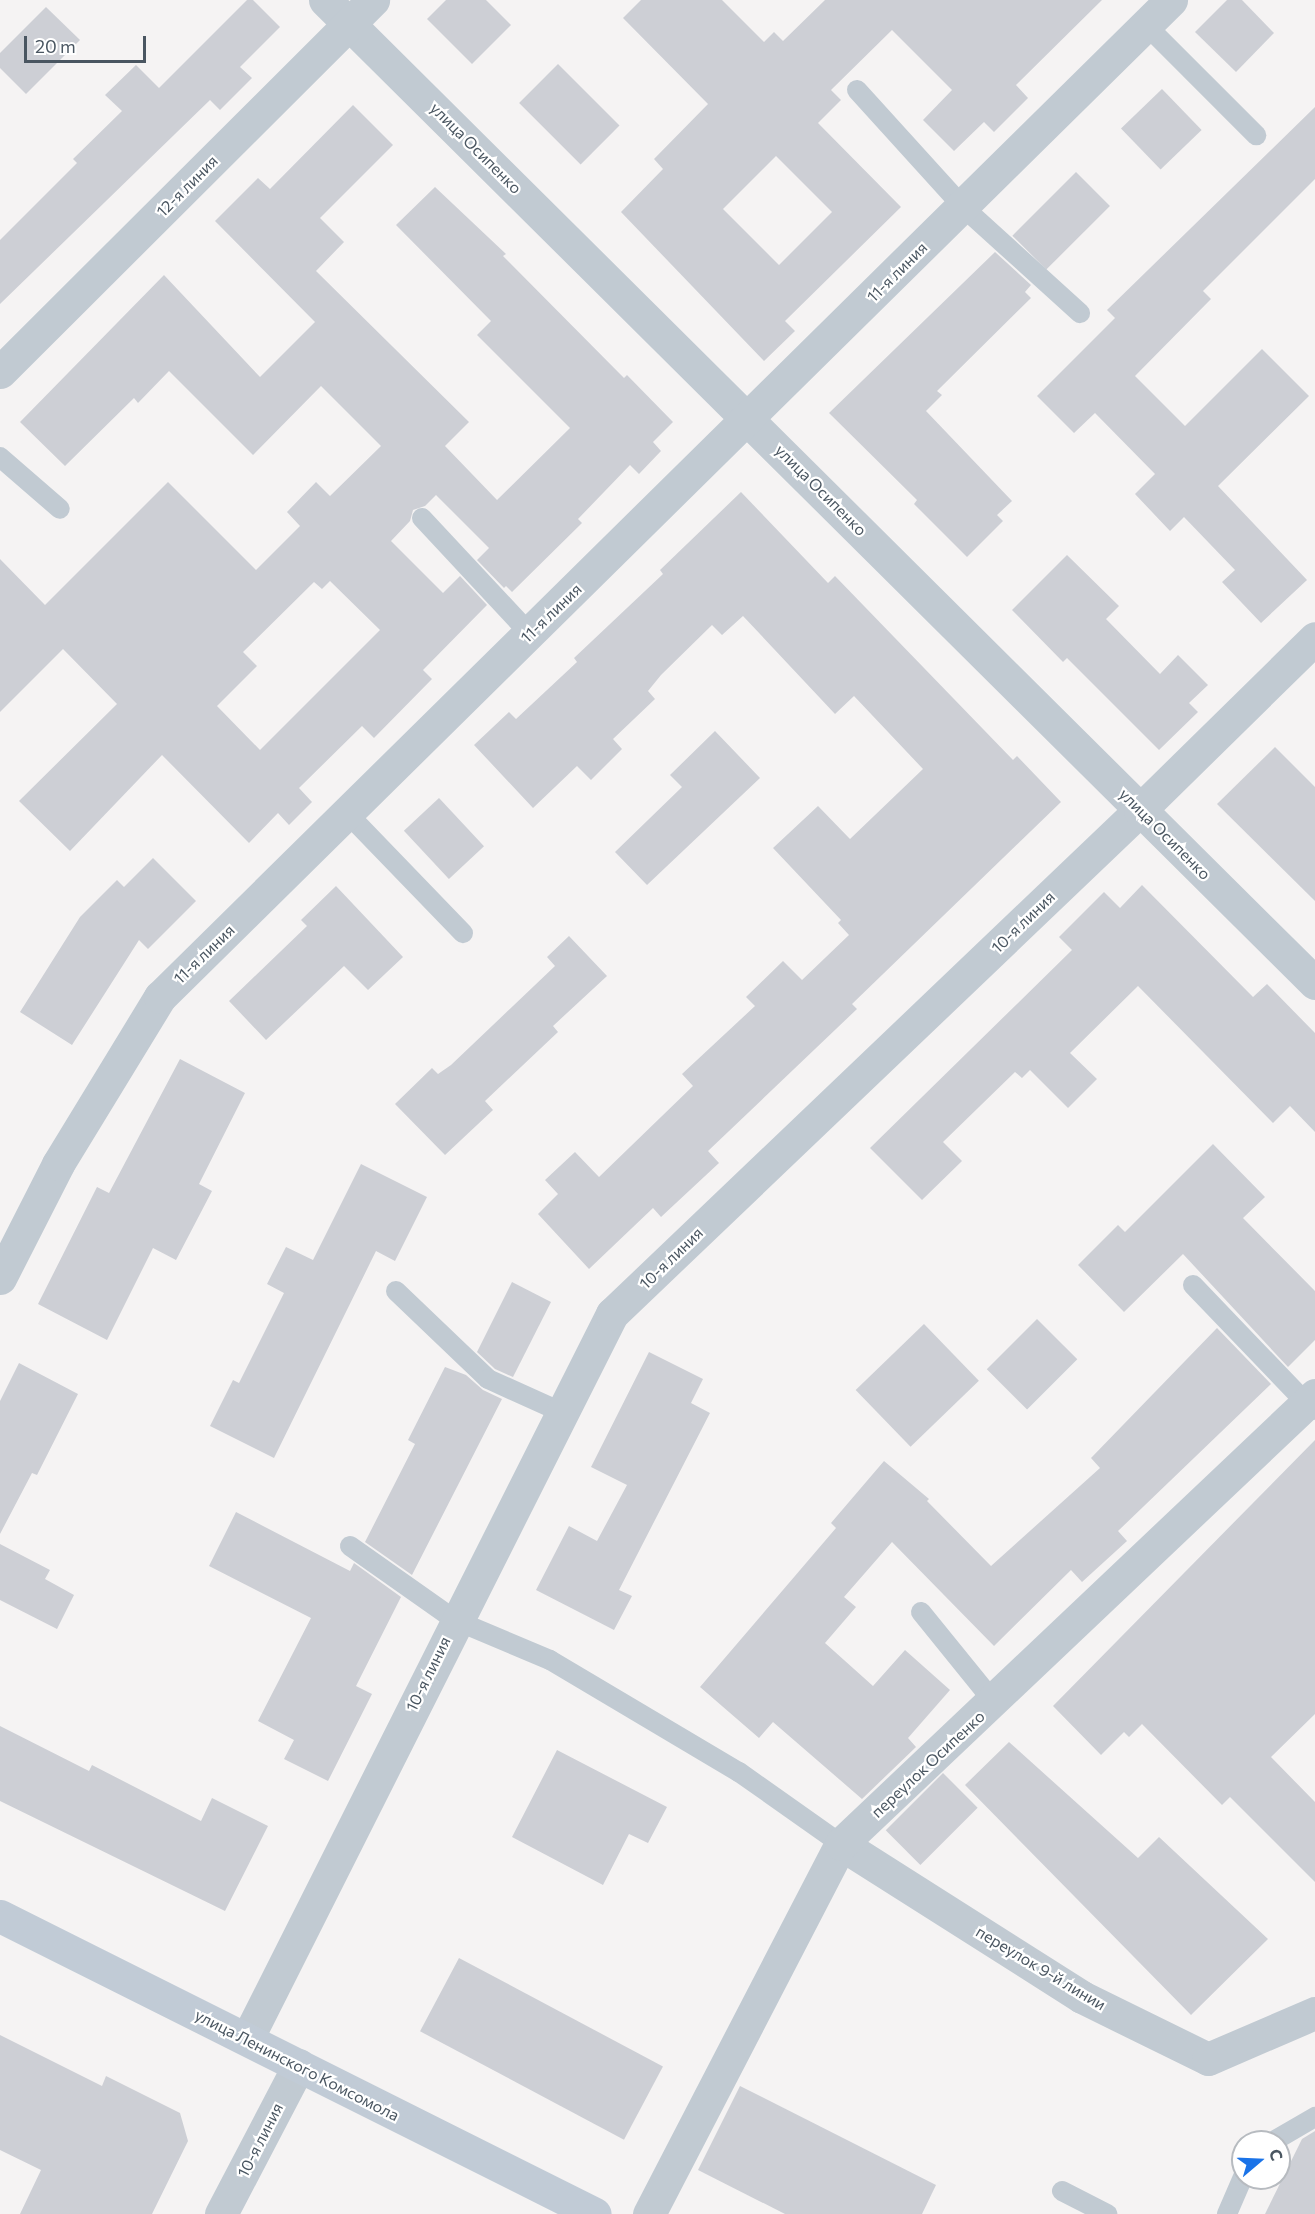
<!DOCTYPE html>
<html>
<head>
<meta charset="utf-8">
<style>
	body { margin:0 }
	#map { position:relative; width:1315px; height:2214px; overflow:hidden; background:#f5f3f3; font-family:Commissioner,sans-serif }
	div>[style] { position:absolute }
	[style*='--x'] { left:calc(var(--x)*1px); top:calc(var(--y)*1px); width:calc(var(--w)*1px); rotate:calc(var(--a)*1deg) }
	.building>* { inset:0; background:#cdcfd5; transform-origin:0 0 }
	.lane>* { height:20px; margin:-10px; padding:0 10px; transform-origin:10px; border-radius:10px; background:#c1cad2 }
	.street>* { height:33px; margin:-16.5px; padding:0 16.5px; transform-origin:16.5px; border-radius:16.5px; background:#c1cad2 }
	.secondary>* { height:33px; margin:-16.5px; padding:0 16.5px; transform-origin:16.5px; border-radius:16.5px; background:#c1cbd6 }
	span { translate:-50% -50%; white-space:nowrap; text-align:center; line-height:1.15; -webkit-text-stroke:4.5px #fff; paint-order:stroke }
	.street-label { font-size:16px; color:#4a5661 }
	.north { position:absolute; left:1231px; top:2130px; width:60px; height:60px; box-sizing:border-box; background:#fff; border:2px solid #b7bbc0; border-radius:50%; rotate:71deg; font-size:16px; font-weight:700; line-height:24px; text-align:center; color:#4a5661 }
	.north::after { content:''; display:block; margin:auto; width:21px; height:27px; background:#1a73e8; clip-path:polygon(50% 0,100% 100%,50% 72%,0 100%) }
	.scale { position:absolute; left:24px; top:36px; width:122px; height:27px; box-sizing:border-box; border:3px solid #4a5661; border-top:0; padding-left:8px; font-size:18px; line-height:21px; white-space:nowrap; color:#4a5661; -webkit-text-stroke:4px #fff; paint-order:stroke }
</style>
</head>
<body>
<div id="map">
	<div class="building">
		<i style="clip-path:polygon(247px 0,253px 0,280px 27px,240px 67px,252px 78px,220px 110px,210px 100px,0 304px,0 240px,77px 163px,73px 159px,122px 111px,105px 95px,136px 65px,159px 88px)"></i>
		<i style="clip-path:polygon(446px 0,486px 0,511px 25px,472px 64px,427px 19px)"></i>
		<i style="clip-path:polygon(evenodd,641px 0,722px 0,764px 42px,774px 32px,783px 41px,825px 0,1102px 0,1016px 85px,1028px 98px,994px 132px,984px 122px,954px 151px,923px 120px,952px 90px,892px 30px,831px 90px,841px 100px,818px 123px,901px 207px,785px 321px,795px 331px,764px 361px,621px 212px,663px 169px,654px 159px,708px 104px,623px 18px,641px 0,776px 156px,832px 212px,779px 265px,723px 209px,776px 156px)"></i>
		<i style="clip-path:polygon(1227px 0,1242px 0,1274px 33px,1236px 72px,1195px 32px)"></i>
		<i style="clip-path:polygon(46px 7px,80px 40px,26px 94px,0 68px,0 53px)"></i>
		<i style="left:558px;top:64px;width:87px;height:55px;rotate:45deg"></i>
		<i style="left:1162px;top:89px;width:57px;height:57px;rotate:46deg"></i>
		<i style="clip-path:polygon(evenodd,353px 105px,393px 145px,320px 218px,344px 242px,316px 271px,469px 422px,445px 446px,497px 500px,570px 428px,477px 335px,491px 321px,396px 225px,435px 187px,506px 254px,503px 256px,624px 378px,627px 375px,673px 422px,653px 442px,661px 451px,639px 474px,630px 465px,578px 519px,582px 523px,512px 592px,506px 586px,504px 588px,477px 560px,489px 548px,436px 495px,425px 506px,413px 510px,410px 521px,391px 541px,443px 593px,460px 576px,487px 605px,423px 670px,432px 679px,374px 738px,362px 726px,299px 788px,312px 802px,289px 825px,278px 813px,249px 843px,162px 755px,70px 851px,19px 801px,117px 704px,63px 649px,0 712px,0 559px,45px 605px,168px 482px,256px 570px,300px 526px,287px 512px,316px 482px,330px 496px,381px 446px,321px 386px,253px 455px,169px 371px,138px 403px,134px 398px,65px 466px,20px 422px,164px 275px,260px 377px,315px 322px,215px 221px,258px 178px,270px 189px,353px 105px,330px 581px,380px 630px,260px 750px,217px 706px,257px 666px,243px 652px,314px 582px,322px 589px,330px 581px)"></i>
		<i style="clip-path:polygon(1315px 107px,1315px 179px,1203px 291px,1211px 299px,1135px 376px,1185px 426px,1262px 349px,1309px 396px,1218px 486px,1307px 580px,1261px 623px,1222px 582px,1235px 570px,1184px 517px,1170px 531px,1135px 494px,1155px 474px,1095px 413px,1074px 433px,1037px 396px,1115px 318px,1107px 310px)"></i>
		<i style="left:1076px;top:172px;width:48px;height:90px;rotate:45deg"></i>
		<i style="clip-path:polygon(995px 252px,1031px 285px,1025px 292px,1031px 298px,937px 391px,942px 395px,926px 411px,1012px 501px,997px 515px,1003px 521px,967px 557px,914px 504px,917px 500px,829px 413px)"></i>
		<i style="clip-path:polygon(741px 492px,828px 583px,835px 576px,1013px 760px,1017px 756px,1061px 802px,852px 1004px,857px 1009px,708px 1151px,719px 1163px,661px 1217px,653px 1208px,589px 1269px,538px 1214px,558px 1194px,545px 1180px,575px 1152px,599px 1177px,693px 1086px,682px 1074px,755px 1006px,746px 997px,783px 961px,802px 980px,849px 935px,838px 923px,841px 920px,773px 848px,818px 806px,850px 839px,923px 769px,854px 696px,835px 714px,743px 616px,722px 635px,712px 625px,661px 675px,648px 691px,655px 699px,613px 739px,622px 749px,591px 780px,577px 766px,533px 808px,474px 745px,509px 712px,516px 719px,577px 662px,574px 658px,663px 574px,660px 570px)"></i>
		<i style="clip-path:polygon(1067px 555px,1119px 606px,1106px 619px,1160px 674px,1178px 655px,1208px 685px,1189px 703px,1198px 712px,1159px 750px,1067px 658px,1063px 662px,1012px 610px)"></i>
		<i style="clip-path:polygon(715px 731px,760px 778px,647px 885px,615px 852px,682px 787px,670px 775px)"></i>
		<i style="clip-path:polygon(1275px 747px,1315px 787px,1315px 901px,1217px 804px)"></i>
		<i style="left:439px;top:798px;width:66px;height:48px;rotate:47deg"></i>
		<i style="clip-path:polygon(153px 858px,196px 901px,148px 949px,139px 940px,72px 1045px,20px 1012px,80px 917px,117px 880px,124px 887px)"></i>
		<i style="clip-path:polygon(1142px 885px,1253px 997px,1267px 984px,1315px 1033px,1315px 1132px,1290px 1106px,1273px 1123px,1138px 986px,1070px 1053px,1097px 1079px,1068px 1108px,1030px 1070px,1022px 1078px,1015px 1072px,943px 1142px,962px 1161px,922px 1200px,870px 1148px,1072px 950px,1059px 937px,1104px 892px,1120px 908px)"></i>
		<i style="clip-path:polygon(336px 886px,403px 957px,368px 990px,344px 966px,266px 1040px,229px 1001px,307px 926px,301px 920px)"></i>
		<i style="clip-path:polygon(569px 936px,607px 976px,553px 1026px,558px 1032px,485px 1101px,493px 1110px,445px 1155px,395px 1104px,432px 1068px,438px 1074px,451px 1065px,555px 966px,547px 957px)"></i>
		<i style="clip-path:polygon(180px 1059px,245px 1093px,199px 1184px,212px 1191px,176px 1260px,153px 1248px,107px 1340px,38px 1304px,97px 1187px,109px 1193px)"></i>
		<i style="clip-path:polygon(1213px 1144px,1265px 1197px,1243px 1218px,1315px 1291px,1315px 1340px,1288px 1367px,1183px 1254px,1124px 1312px,1078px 1265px,1118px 1225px,1125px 1232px)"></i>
		<i style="clip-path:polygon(361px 1164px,427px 1197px,395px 1261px,376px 1251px,274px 1458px,210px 1426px,233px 1380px,239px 1383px,284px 1293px,267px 1284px,286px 1247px,313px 1260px)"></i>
		<i style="clip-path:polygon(512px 1282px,551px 1302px,513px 1377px,495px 1369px,477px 1352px)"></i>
		<i style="left:1037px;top:1319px;width:57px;height:71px;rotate:45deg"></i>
		<i style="left:924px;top:1324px;width:79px;height:95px;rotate:46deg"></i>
		<i style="clip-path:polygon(1217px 1328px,1271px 1384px,1118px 1531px,1127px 1541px,1082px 1582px,1071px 1570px,994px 1646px,892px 1542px,844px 1597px,856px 1607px,825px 1643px,873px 1686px,905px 1650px,950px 1690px,908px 1738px,916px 1747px,862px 1799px,773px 1722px,759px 1738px,700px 1687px,836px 1528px,831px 1523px,884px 1461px,929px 1499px,927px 1501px,991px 1566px,1100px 1468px,1091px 1458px)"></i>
		<i style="clip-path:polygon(649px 1352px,703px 1379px,691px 1403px,710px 1413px,619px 1590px,632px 1596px,614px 1630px,536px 1590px,569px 1526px,597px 1541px,627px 1485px,591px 1467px)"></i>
		<i style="clip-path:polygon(19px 1363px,78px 1394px,37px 1475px,32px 1473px,0 1534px,0 1401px)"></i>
		<i style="clip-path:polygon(445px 1367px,466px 1375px,483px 1390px,502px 1399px,412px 1575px,365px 1542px,415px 1444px,408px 1440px)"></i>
		<i style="clip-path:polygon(1315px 1440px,1315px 1714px,1271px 1757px,1315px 1802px,1315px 1882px,1230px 1797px,1222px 1805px,1142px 1724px,1129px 1737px,1124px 1732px,1101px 1755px,1053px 1706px)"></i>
		<i style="clip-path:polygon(236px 1512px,350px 1571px,354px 1563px,401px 1597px,356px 1686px,372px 1694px,328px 1781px,284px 1759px,294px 1740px,258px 1721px,311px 1618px,209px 1566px)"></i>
		<i style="clip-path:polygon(0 1544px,50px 1570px,45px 1579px,74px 1595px,57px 1629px,0 1600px)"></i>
		<i style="clip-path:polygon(0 1726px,89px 1771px,92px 1765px,201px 1821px,212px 1798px,268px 1826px,225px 1911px,0 1801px)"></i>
		<i style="clip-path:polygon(1009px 1742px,1138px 1858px,1159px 1837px,1268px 1939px,1191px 2015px,965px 1785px)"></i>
		<i style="clip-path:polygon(557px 1750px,667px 1807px,648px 1843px,629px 1834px,603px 1885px,512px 1837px)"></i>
		<i style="left:943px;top:1773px;width:49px;height:81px;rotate:45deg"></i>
		<i style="left:459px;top:1958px;width:231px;height:83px;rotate:28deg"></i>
		<i style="clip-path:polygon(0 2035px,102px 2086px,106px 2076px,180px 2113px,188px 2141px,152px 2214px,20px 2214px,41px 2170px,0 2150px)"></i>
		<i style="clip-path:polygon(740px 2086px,936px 2185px,922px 2214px,785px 2214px,698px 2170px)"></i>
		<i style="clip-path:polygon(1315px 2131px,1315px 2214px,1265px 2214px,1302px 2139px)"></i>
	</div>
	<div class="lane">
		<i style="--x:1146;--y:25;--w:156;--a:45"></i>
		<i style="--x:857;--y:90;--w:158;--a:47.8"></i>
		<i style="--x:963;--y:207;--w:158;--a:42.2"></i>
		<i style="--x:0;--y:457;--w:79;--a:40.9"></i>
		<i style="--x:422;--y:518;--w:158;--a:47"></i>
		<i style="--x:347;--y:813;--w:167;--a:46"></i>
		<i style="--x:1193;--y:1285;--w:173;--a:46.2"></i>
		<i style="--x:396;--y:1291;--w:127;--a:43.7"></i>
		<i style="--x:488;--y:1379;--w:80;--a:24.3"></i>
		<i style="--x:350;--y:1546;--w:128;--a:35.2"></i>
		<i style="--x:455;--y:1620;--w:103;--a:22.8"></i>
		<i style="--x:550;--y:1660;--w:220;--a:30.7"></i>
		<i style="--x:739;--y:1772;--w:125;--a:35.2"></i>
		<i style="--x:921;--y:1612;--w:116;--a:51"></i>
		<i style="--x:1272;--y:2142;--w:50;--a:-30.2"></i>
		<i style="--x:1062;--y:2191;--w:51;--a:27.1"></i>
		<i style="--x:1227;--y:2214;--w:40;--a:-66.6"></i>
	</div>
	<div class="street">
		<i style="--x:325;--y:0;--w:1395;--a:44.8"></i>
		<i style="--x:0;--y:372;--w:527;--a:-44.92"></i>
		<i style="--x:0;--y:1278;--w:128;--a:-63"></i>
		<i style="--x:58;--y:1164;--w:196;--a:-58.6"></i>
		<i style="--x:160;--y:997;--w:1420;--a:-44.6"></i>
		<i style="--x:841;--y:1844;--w:285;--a:32.4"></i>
		<i style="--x:1082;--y:1997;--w:140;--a:26.2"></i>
		<i style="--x:1208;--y:2059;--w:116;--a:-23.3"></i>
		<i style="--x:247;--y:2039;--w:812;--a:-63.28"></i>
		<i style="--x:612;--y:1314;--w:730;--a:-43.67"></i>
		<i style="--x:1140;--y:810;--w:245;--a:-44.5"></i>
		<i style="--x:221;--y:2214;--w:168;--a:-62.4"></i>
		<i style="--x:649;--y:2214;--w:417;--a:-62.6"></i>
		<i style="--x:841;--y:1844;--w:653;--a:-43.45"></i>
	</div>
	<div class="secondary">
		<i style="--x:0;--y:1916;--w:665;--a:26.6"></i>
	</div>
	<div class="street-label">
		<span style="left:476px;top:148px;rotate:45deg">улица Осипенко</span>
		<span style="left:187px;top:186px;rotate:-45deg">12-я линия</span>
		<span style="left:897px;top:272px;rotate:-45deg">11-я линия</span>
		<span style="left:821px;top:490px;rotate:45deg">улица Осипенко</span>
		<span style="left:551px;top:613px;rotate:-44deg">11-я линия</span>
		<span style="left:1165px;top:834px;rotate:45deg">улица Осипенко</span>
		<span style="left:1023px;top:922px;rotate:-44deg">10-я линия</span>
		<span style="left:204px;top:954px;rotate:-44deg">11-я линия</span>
		<span style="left:671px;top:1258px;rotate:-44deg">10-я линия</span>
		<span style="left:428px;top:1674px;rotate:-64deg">10-я линия</span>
		<span style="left:928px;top:1764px;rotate:-43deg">переулок Осипенко</span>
		<span style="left:1041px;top:1968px;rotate:31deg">переулок 9-й линии</span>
		<span style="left:297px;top:2065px;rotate:27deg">улица Ленинского Комсомола</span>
		<span style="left:260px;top:2140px;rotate:-63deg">10-я линия</span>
	</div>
	<div class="north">С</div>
	<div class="scale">20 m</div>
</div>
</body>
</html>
